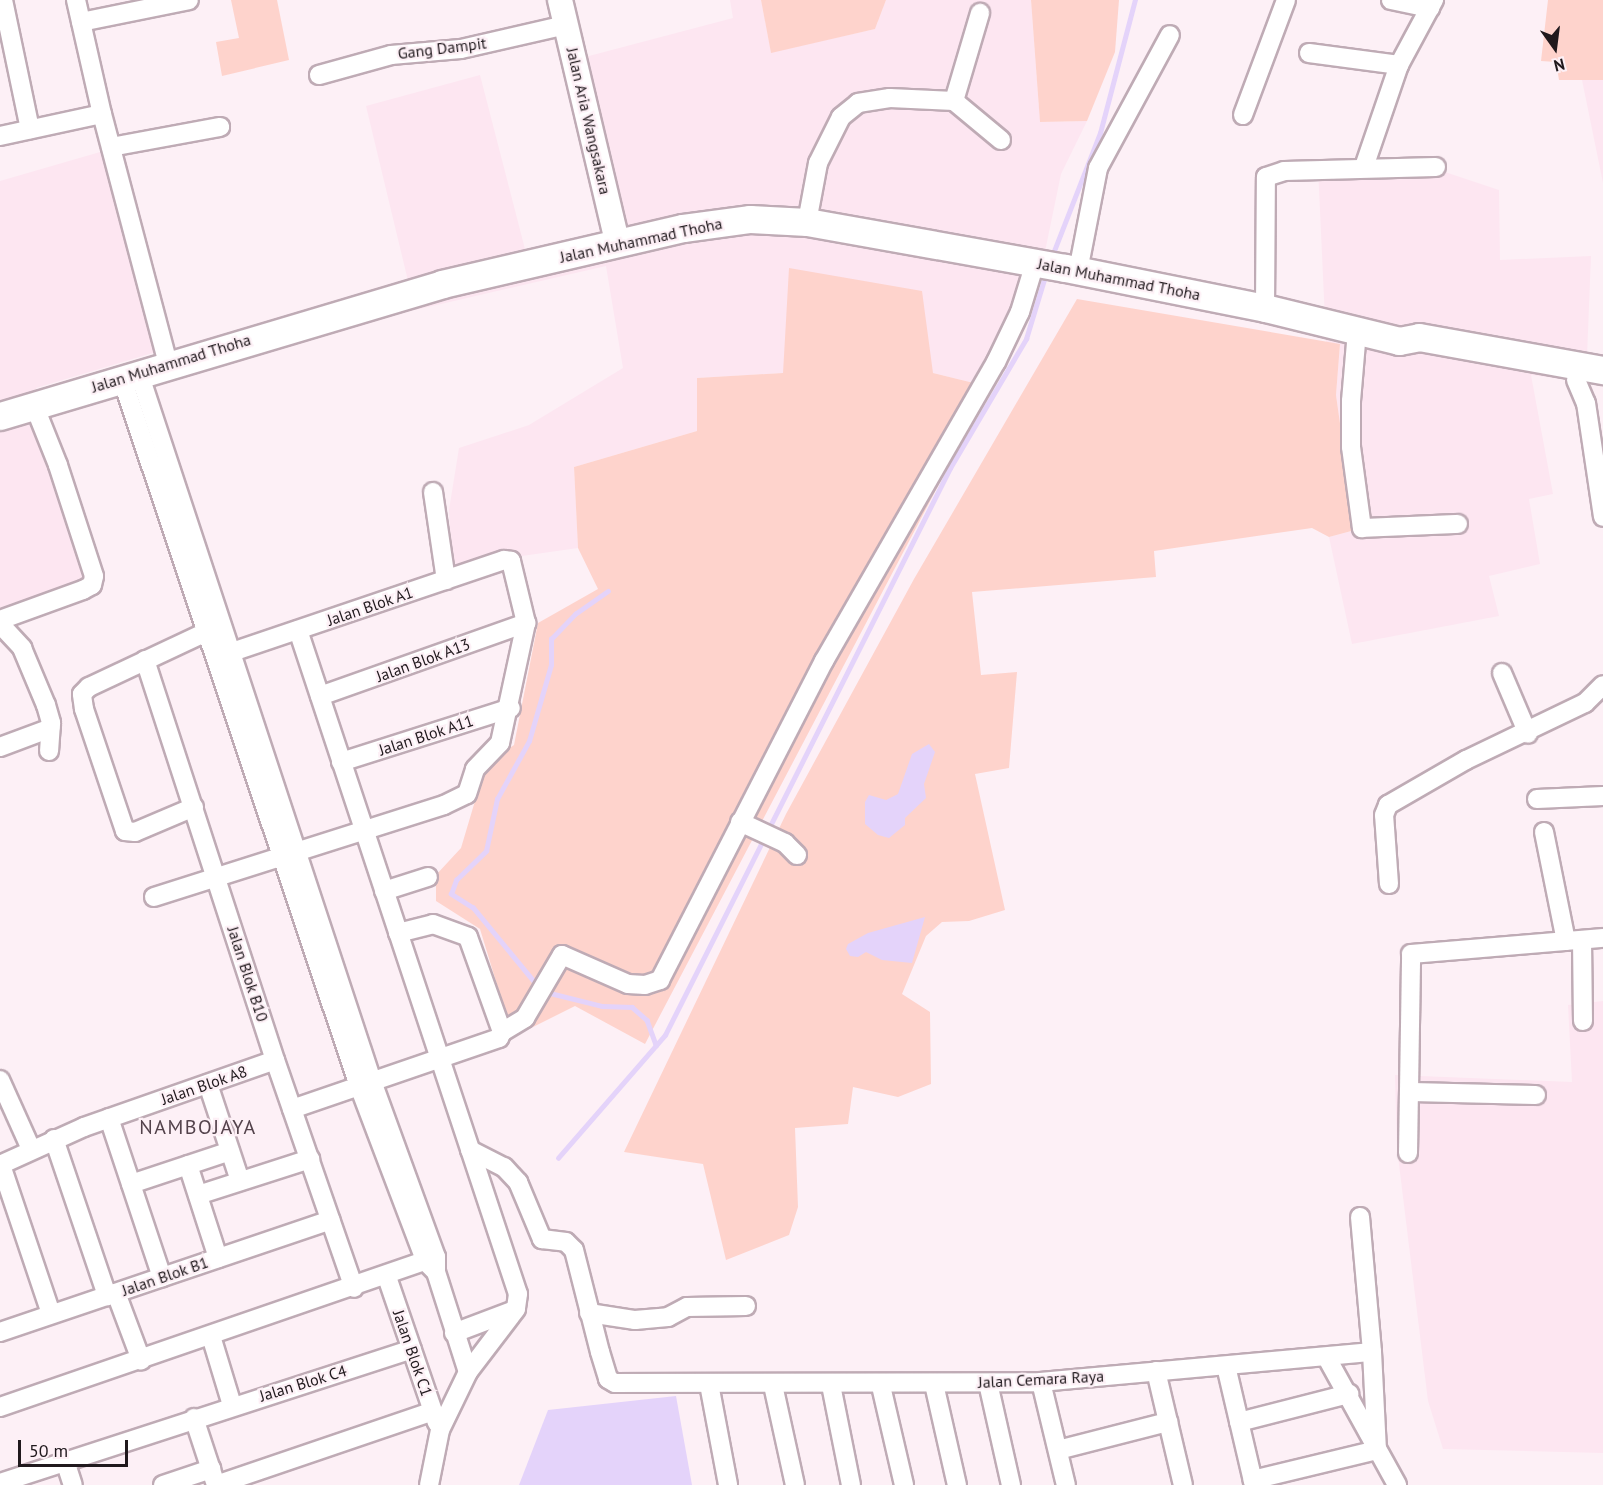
<!DOCTYPE html>
<html>
<head>
<meta charset="utf-8">
<style>
	body { margin:0 }
	#map { position:relative; width:1603px; height:1485px; overflow:hidden; background:#fdf0f6; font-family:"PT Sans",sans-serif }
	div>[style] { position:absolute }
	[style*='--x'] { left:calc(var(--x)*1px); top:calc(var(--y)*1px); width:calc(var(--w)*1px); rotate:calc(var(--a)*1deg) }
	.built>* { inset:0; background:#fde6f1 }
	.green>* { inset:0; background:#fed3cc }
	.water>* { inset:0; background:#e4d3fa }
	.stream>* { height:4.5px; margin:-2.25px; padding:0 2.25px; transform-origin:2.25px; border-radius:2.25px; background:#e4d3fa }
	.roads { filter:drop-shadow(2px 0 #bfabb5) drop-shadow(-2px 0 #bfabb5) drop-shadow(0 2px #bfabb5) drop-shadow(0 -2px #bfabb5) }
	.street>* { height:18px; margin:-9px; padding:0 9px; transform-origin:9px; border-radius:9px; background:#fff }
	.secondary>* { height:24px; margin:-12px; padding:0 12px; transform-origin:12px; border-radius:12px; background:#fff }
	.primary>* { height:27px; margin:-13.5px; padding:0 13.5px; transform-origin:13.5px; border-radius:13.5px; background:#fff }
	span { translate:-50% -50%; white-space:nowrap; text-align:center; line-height:1.15; -webkit-text-stroke:4.5px #fdf0f6; paint-order:stroke }
	.street-label { font-size:16px; color:#20191d }
	.quarter-label { font-size:20px; color:#53424b; letter-spacing:1.5px }
	.north { position:absolute; left:1525px; top:18px; width:60px; height:60px; -webkit-text-stroke:4px #fdf0f6; paint-order:stroke; rotate:166deg; font-size:16px; font-weight:700; line-height:24px; text-align:center; color:#20191d }
	.north::after { content:''; display:block; margin:auto; width:21px; height:27px; background:#20191d; clip-path:polygon(50% 0,100% 100%,50% 72%,0 100%) }
	.scale { position:absolute; left:18px; top:1440px; width:110px; height:27px; box-sizing:border-box; border:3px solid #20191d; border-top:0; padding-left:8px; font-size:18px; line-height:21px; white-space:nowrap; color:#20191d; -webkit-text-stroke:4px #fdf0f6; paint-order:stroke }
</style>
</head>
<body>
<div id="map">
	<div class="built">
		<i style="clip-path:polygon(730px 0,761px 0,771px 52px,875px 29px,886px 0,1031px 0,1040px 122px,1087px 121px,1061px 174px,1041px 271px,990px 387px,933px 373px,783px 373px,697px 378px,697px 431px,574px 467px,578px 548px,452px 566px,449px 510px,459px 448px,529px 425px,623px 368px,606px 266px,415px 310px,366px 106px,480px 75px,526px 253px,610px 236px,570px 61px,733px 18px)"></i>
		<i style="clip-path:polygon(1582px 80px,1603px 80px,1603px 183px)"></i>
		<i style="clip-path:polygon(107px 150px,156px 352px,36px 388px,100px 584px,0 622px,0 181px)"></i>
		<i style="clip-path:polygon(1318px 167px,1436px 169px,1499px 190px,1500px 260px,1591px 256px,1586px 382px,1531px 375px,1553px 494px,1529px 499px,1540px 564px,1489px 576px,1499px 616px,1352px 644px,1329px 537px,1355px 530px,1336px 395px,1340px 345px,1326px 342px)"></i>
		<i style="clip-path:polygon(1603px 1001px,1603px 1453px,1443px 1449px,1428px 1401px,1397px 1148px,1395px 1075px,1572px 1082px,1568px 1005px)"></i>
	</div>
	<div class="green">
		<i style="clip-path:polygon(231px 0,277px 0,289px 60px,222px 76px,216px 42px,239px 38px)"></i>
		<i style="clip-path:polygon(761px 0,886px 0,875px 29px,771px 53px)"></i>
		<i style="clip-path:polygon(1031px 0,1119px 0,1115px 52px,1087px 121px,1040px 122px)"></i>
		<i style="clip-path:polygon(1548px 0,1603px 0,1603px 80px,1559px 80px,1556px 62px,1541px 61px)"></i>
		<i style="clip-path:polygon(789px 268px,922px 291px,933px 373px,990px 387px,645px 1044px,575px 1006px,513px 1037px,480px 929px,436px 901px,436px 875px,461px 848px,486px 764px,514px 745px,538px 623px,598px 589px,578px 548px,574px 467px,697px 431px,697px 378px,783px 373px)"></i>
		<i style="clip-path:polygon(1077px 299px,1340px 344px,1336px 395px,1355px 530px,1329px 537px,1312px 528px,1154px 551px,1156px 577px,972px 592px,981px 675px,1017px 672px,1009px 768px,975px 774px,1005px 910px,969px 921px,942px 922px,926px 936px,902px 994px,930px 1012px,931px 1084px,898px 1097px,853px 1087px,848px 1124px,795px 1128px,798px 1207px,789px 1235px,726px 1260px,703px 1164px,624px 1152px,786px 814px,914px 579px)"></i>
	</div>
	<div class="water">
		<i style="clip-path:polygon(929px 744px,935px 752px,924px 784px,926px 798px,905px 818px,905px 825px,889px 838px,878px 835px,865px 824px,865px 802px,869px 795px,886px 800px,898px 794px,912px 754px)"></i>
		<i style="clip-path:polygon(925px 917px,912px 963px,882px 960px,866px 952px,858px 957px,850px 956px,846px 949px,848px 944px,868px 933px)"></i>
		<i style="clip-path:polygon(676px 1396px,692px 1485px,519px 1485px,548px 1410px)"></i>
	</div>
	<div class="stream">
		<i style="--x:1052;--y:256;--w:132;--a:-68.7"></i>
		<i style="--x:1100;--y:133;--w:138;--a:-75.3"></i>
		<i style="--x:768;--y:830;--w:405;--a:-63.3"></i>
		<i style="--x:950;--y:468;--w:150;--a:-59.5"></i>
		<i style="--x:1026;--y:339;--w:69;--a:-73.1"></i>
		<i style="--x:539;--y:988;--w:104;--a:-129.5"></i>
		<i style="--x:473;--y:908;--w:26;--a:-148"></i>
		<i style="--x:451;--y:894;--w:15;--a:-70"></i>
		<i style="--x:456;--y:880;--w:42;--a:-44"></i>
		<i style="--x:486;--y:851;--w:53;--a:-78.1"></i>
		<i style="--x:497;--y:799;--w:66;--a:-61.1"></i>
		<i style="--x:529;--y:741;--w:79;--a:-73.9"></i>
		<i style="--x:551;--y:665;--w:26;--a:-90"></i>
		<i style="--x:551;--y:639;--w:35;--a:-46"></i>
		<i style="--x:575;--y:614;--w:40;--a:-34.9"></i>
		<i style="--x:546;--y:992;--w:58;--a:14"></i>
		<i style="--x:602;--y:1006;--w:30;--a:2"></i>
		<i style="--x:632;--y:1007;--w:20;--a:41"></i>
		<i style="--x:647;--y:1020;--w:27;--a:70"></i>
		<i style="--x:558;--y:1158;--w:163;--a:-49"></i>
		<i style="--x:665;--y:1035;--w:220;--a:-63.3"></i>
	</div>
	<div class="roads">
		<div class="street">
			<i style="--x:3;--y:0;--w:132;--a:78.2"></i>
			<i style="--x:76;--y:0;--w:117;--a:77.2"></i>
			<i style="--x:102;--y:114;--w:258;--a:75.2"></i>
			<i style="--x:1391;--y:0;--w:40;--a:12"></i>
			<i style="--x:81;--y:22;--w:110;--a:-11.5"></i>
			<i style="--x:1309;--y:53;--w:91;--a:7.6"></i>
			<i style="--x:319;--y:75;--w:75;--a:-15.5"></i>
			<i style="--x:391;--y:55;--w:70;--a:-4.9"></i>
			<i style="--x:461;--y:49;--w:108;--a:-12.9"></i>
			<i style="--x:954;--y:101;--w:92;--a:-73.5"></i>
			<i style="--x:1243;--y:115;--w:123;--a:-69.5"></i>
			<i style="--x:0;--y:136;--w:104;--a:-12.2"></i>
			<i style="--x:111;--y:147;--w:111;--a:-10.4"></i>
			<i style="--x:1364;--y:167;--w:108;--a:-71.1"></i>
			<i style="--x:1399;--y:65;--w:74;--a:-61.7"></i>
			<i style="--x:807;--y:222;--w:60;--a:-79.4"></i>
			<i style="--x:818;--y:163;--w:51;--a:-63.4"></i>
			<i style="--x:841;--y:117;--w:22;--a:-39"></i>
			<i style="--x:858;--y:103;--w:32;--a:-9"></i>
			<i style="--x:890;--y:98;--w:64;--a:2.7"></i>
			<i style="--x:954;--y:101;--w:61;--a:39.7"></i>
			<i style="--x:1078;--y:271;--w:105;--a:-79"></i>
			<i style="--x:1098;--y:168;--w:151;--a:-61.6"></i>
			<i style="--x:1265;--y:308;--w:131;--a:-89.6"></i>
			<i style="--x:1266;--y:177;--w:19;--a:-18"></i>
			<i style="--x:1284;--y:171;--w:152;--a:-1.5"></i>
			<i style="--x:1357;--y:331;--w:70;--a:94.9"></i>
			<i style="--x:1351;--y:401;--w:46;--a:90"></i>
			<i style="--x:1351;--y:447;--w:82;--a:82.3"></i>
			<i style="--x:1362;--y:528;--w:96;--a:-2.4"></i>
			<i style="--x:122;--y:379;--w:746;--a:71.47"></i>
			<i style="--x:359;--y:1086;--w:188;--a:69.2"></i>
			<i style="--x:426;--y:1262;--w:14;--a:45"></i>
			<i style="--x:436;--y:1272;--w:15;--a:-90"></i>
			<i style="--x:436;--y:1257;--w:187;--a:-110"></i>
			<i style="--x:372;--y:1081;--w:745;--a:-108.22"></i>
			<i style="--x:1576;--y:380;--w:25;--a:67"></i>
			<i style="--x:1586;--y:403;--w:115;--a:81.5"></i>
			<i style="--x:433;--y:492;--w:89;--a:81.6"></i>
			<i style="--x:0;--y:620;--w:88;--a:-19.9"></i>
			<i style="--x:83;--y:590;--w:10;--a:-29"></i>
			<i style="--x:92;--y:585;--w:9;--a:-77"></i>
			<i style="--x:94;--y:576;--w:117;--a:-108"></i>
			<i style="--x:58;--y:465;--w:65;--a:-111.8"></i>
			<i style="--x:0;--y:624;--w:33;--a:47"></i>
			<i style="--x:22;--y:648;--w:62;--a:67.2"></i>
			<i style="--x:46;--y:705;--w:19;--a:74"></i>
			<i style="--x:51;--y:723;--w:28;--a:94"></i>
			<i style="--x:298;--y:630;--w:699;--a:71.67"></i>
			<i style="--x:518;--y:1294;--w:15;--a:98"></i>
			<i style="--x:516;--y:1309;--w:79;--a:127.3"></i>
			<i style="--x:468;--y:1372;--w:64;--a:115.8"></i>
			<i style="--x:440;--y:1430;--w:56;--a:101.3"></i>
			<i style="--x:145;--y:660;--w:421;--a:72"></i>
			<i style="--x:275;--y:1060;--w:241;--a:70.9"></i>
			<i style="--x:1502;--y:673;--w:66;--a:66.9"></i>
			<i style="--x:320;--y:696;--w:219;--a:-19.5"></i>
			<i style="--x:0;--y:747;--w:54;--a:-20.4"></i>
			<i style="--x:341;--y:762;--w:178;--a:-17.6"></i>
			<i style="--x:1537;--y:799;--w:66;--a:-2.6"></i>
			<i style="--x:194;--y:807;--w:64;--a:157"></i>
			<i style="--x:135;--y:832;--w:10;--a:-174"></i>
			<i style="--x:125;--y:831;--w:129;--a:-108.6"></i>
			<i style="--x:84;--y:709;--w:15;--a:-98"></i>
			<i style="--x:82;--y:694;--w:10;--a:-45"></i>
			<i style="--x:89;--y:687;--w:139;--a:-25.1"></i>
			<i style="--x:740;--y:822;--w:50;--a:25"></i>
			<i style="--x:785;--y:843;--w:17;--a:45"></i>
			<i style="--x:1544;--y:832;--w:111;--a:78.6"></i>
			<i style="--x:1389;--y:884;--w:69;--a:-94.1"></i>
			<i style="--x:1384;--y:815;--w:11;--a:-68"></i>
			<i style="--x:1388;--y:805;--w:90;--a:-30"></i>
			<i style="--x:1466;--y:760;--w:132;--a:-25.6"></i>
			<i style="--x:1585;--y:703;--w:25;--a:-45"></i>
			<i style="--x:384;--y:891;--w:46;--a:-17.7"></i>
			<i style="--x:154;--y:897;--w:304;--a:-17.6"></i>
			<i style="--x:444;--y:805;--w:25;--a:-26"></i>
			<i style="--x:467;--y:794;--w:26;--a:-72"></i>
			<i style="--x:475;--y:769;--w:36;--a:-46"></i>
			<i style="--x:500;--y:743;--w:123;--a:-77.8"></i>
			<i style="--x:526;--y:623;--w:64;--a:-103.6"></i>
			<i style="--x:511;--y:561;--w:7;--a:-172"></i>
			<i style="--x:504;--y:560;--w:289;--a:161.3"></i>
			<i style="--x:398;--y:933;--w:36;--a:-14"></i>
			<i style="--x:433;--y:924;--w:37;--a:20"></i>
			<i style="--x:468;--y:937;--w:101;--a:70.3"></i>
			<i style="--x:1582;--y:940;--w:81;--a:89.3"></i>
			<i style="--x:502;--y:1032;--w:27;--a:-31"></i>
			<i style="--x:525;--y:1018;--w:73;--a:-59.6"></i>
			<i style="--x:562;--y:955;--w:72;--a:23.7"></i>
			<i style="--x:628;--y:984;--w:17;--a:3"></i>
			<i style="--x:645;--y:985;--w:16;--a:-18"></i>
			<i style="--x:660;--y:980;--w:359;--a:-62.8"></i>
			<i style="--x:824;--y:661;--w:345;--a:-60.1"></i>
			<i style="--x:996;--y:362;--w:55;--a:-64.4"></i>
			<i style="--x:1020;--y:312;--w:51;--a:-73"></i>
			<i style="--x:0;--y:1080;--w:76;--a:65.8"></i>
			<i style="--x:208;--y:1084;--w:102;--a:71.7"></i>
			<i style="--x:1411;--y:1092;--w:125;--a:1.4"></i>
			<i style="--x:292;--y:1109;--w:219;--a:-18.9"></i>
			<i style="--x:499;--y:1038;--w:7;--a:-63"></i>
			<i style="--x:109;--y:1118;--w:168;--a:71.6"></i>
			<i style="--x:54;--y:1139;--w:166;--a:71.3"></i>
			<i style="--x:470;--y:1150;--w:38;--a:27"></i>
			<i style="--x:504;--y:1167;--w:21;--a:47"></i>
			<i style="--x:518;--y:1182;--w:62;--a:67.2"></i>
			<i style="--x:542;--y:1239;--w:24;--a:7"></i>
			<i style="--x:566;--y:1242;--w:11;--a:45"></i>
			<i style="--x:574;--y:1250;--w:105;--a:75.7"></i>
			<i style="--x:600;--y:1352;--w:28;--a:73"></i>
			<i style="--x:608;--y:1379;--w:8;--a:30"></i>
			<i style="--x:615;--y:1383;--w:426;--a:-0.1"></i>
			<i style="--x:1041;--y:1382;--w:332;--a:-5.2"></i>
			<i style="--x:1372;--y:1352;--w:98;--a:87.1"></i>
			<i style="--x:1377;--y:1450;--w:128;--a:166.4"></i>
			<i style="--x:1408;--y:1153;--w:199;--a:-89.1"></i>
			<i style="--x:1411;--y:954;--w:193;--a:-4.8"></i>
			<i style="--x:0;--y:1165;--w:92;--a:-24.3"></i>
			<i style="--x:84;--y:1127;--w:202;--a:-19.3"></i>
			<i style="--x:1;--y:1165;--w:157;--a:71.4"></i>
			<i style="--x:188;--y:1165;--w:98;--a:72.1"></i>
			<i style="--x:131;--y:1184;--w:104;--a:-18.4"></i>
			<i style="--x:198;--y:1195;--w:118;--a:-17.8"></i>
			<i style="--x:1360;--y:1217;--w:136;--a:84.9"></i>
			<i style="--x:436;--y:1272;--w:105;--a:72.3"></i>
			<i style="--x:387;--y:1277;--w:154;--a:71.1"></i>
			<i style="--x:116;--y:1293;--w:72;--a:69.5"></i>
			<i style="--x:589;--y:1313;--w:47;--a:8.7"></i>
			<i style="--x:635;--y:1320;--w:33;--a:-5"></i>
			<i style="--x:668;--y:1317;--w:21;--a:-28"></i>
			<i style="--x:687;--y:1307;--w:59;--a:-1"></i>
			<i style="--x:0;--y:1332;--w:349;--a:-18.7"></i>
			<i style="--x:454;--y:1333;--w:65;--a:-20.7"></i>
			<i style="--x:211;--y:1336;--w:72;--a:73.1"></i>
			<i style="--x:1327;--y:1358;--w:145;--a:61.1"></i>
			<i style="--x:1226;--y:1366;--w:122;--a:76.8"></i>
			<i style="--x:1156;--y:1371;--w:117;--a:76.7"></i>
			<i style="--x:1041;--y:1382;--w:106;--a:76.4"></i>
			<i style="--x:988;--y:1383;--w:105;--a:77.3"></i>
			<i style="--x:709;--y:1384;--w:103;--a:79.3"></i>
			<i style="--x:934;--y:1384;--w:104;--a:77.2"></i>
			<i style="--x:773;--y:1385;--w:102;--a:77.6"></i>
			<i style="--x:831;--y:1385;--w:102;--a:78.7"></i>
			<i style="--x:881;--y:1386;--w:102;--a:76.9"></i>
			<i style="--x:0;--y:1407;--w:461;--a:-19"></i>
			<i style="--x:194;--y:1418;--w:71;--a:71.8"></i>
			<i style="--x:1239;--y:1422;--w:114;--a:-14.3"></i>
			<i style="--x:1058;--y:1450;--w:114;--a:-14.3"></i>
			<i style="--x:65;--y:1461;--w:25;--a:72"></i>
			<i style="--x:0;--y:1483;--w:433;--a:-18"></i>
			<i style="--x:163;--y:1485;--w:51;--a:-18.4"></i>
			<i style="--x:216;--y:1485;--w:229;--a:-18.8"></i>
		</div>
		<div class="secondary">
			<i style="--x:560;--y:0;--w:249;--a:76.7"></i>
		</div>
		<div class="primary">
			<i style="--x:0;--y:416;--w:461;--a:-16.6"></i>
			<i style="--x:442;--y:284;--w:247;--a:-13.1"></i>
			<i style="--x:683;--y:228;--w:68;--a:-7.7"></i>
			<i style="--x:750;--y:219;--w:57;--a:3"></i>
			<i style="--x:807;--y:222;--w:262;--a:10.1"></i>
			<i style="--x:1065;--y:268;--w:204;--a:11.3"></i>
			<i style="--x:1265;--y:308;--w:138;--a:13.8"></i>
			<i style="--x:1399;--y:341;--w:20;--a:-11"></i>
			<i style="--x:1419;--y:337;--w:187;--a:10.2"></i>
		</div>
	</div>
	<div class="street-label">
		<span style="left:442px;top:48px;rotate:-7deg">Gang Dampit</span>
		<span style="left:589px;top:121px;rotate:77deg">Jalan Aria Wangsakara</span>
		<span style="left:641px;top:240px;rotate:-12deg">Jalan Muhammad Thoha</span>
		<span style="left:1119px;top:279px;rotate:11deg">Jalan Muhammad Thoha</span>
		<span style="left:171px;top:363px;rotate:-17deg">Jalan Muhammad Thoha</span>
		<span style="left:370px;top:606px;rotate:-19deg">Jalan Blok A1</span>
		<span style="left:423px;top:660px;rotate:-20deg">Jalan Blok A13</span>
		<span style="left:426px;top:735px;rotate:-18deg">Jalan Blok A11</span>
		<span style="left:248px;top:974px;rotate:72deg">Jalan Blok B10</span>
		<span style="left:204px;top:1085px;rotate:-19deg">Jalan Blok A8</span>
		<span style="left:165px;top:1276px;rotate:-19deg">Jalan Blok B1</span>
		<span style="left:413px;top:1353px;rotate:71deg">Jalan Blok C1</span>
		<span style="left:1041px;top:1379px;rotate:-3deg">Jalan Cemara Raya</span>
		<span style="left:303px;top:1383px;rotate:-17deg">Jalan Blok C4</span>
	</div>
	<div class="quarter-label">
		<span style="left:198px;top:1127px">NAMBOJAYA</span>
	</div>
	<div class="north">N</div>
	<div class="scale">50 m</div>
</div>
</body>
</html>
